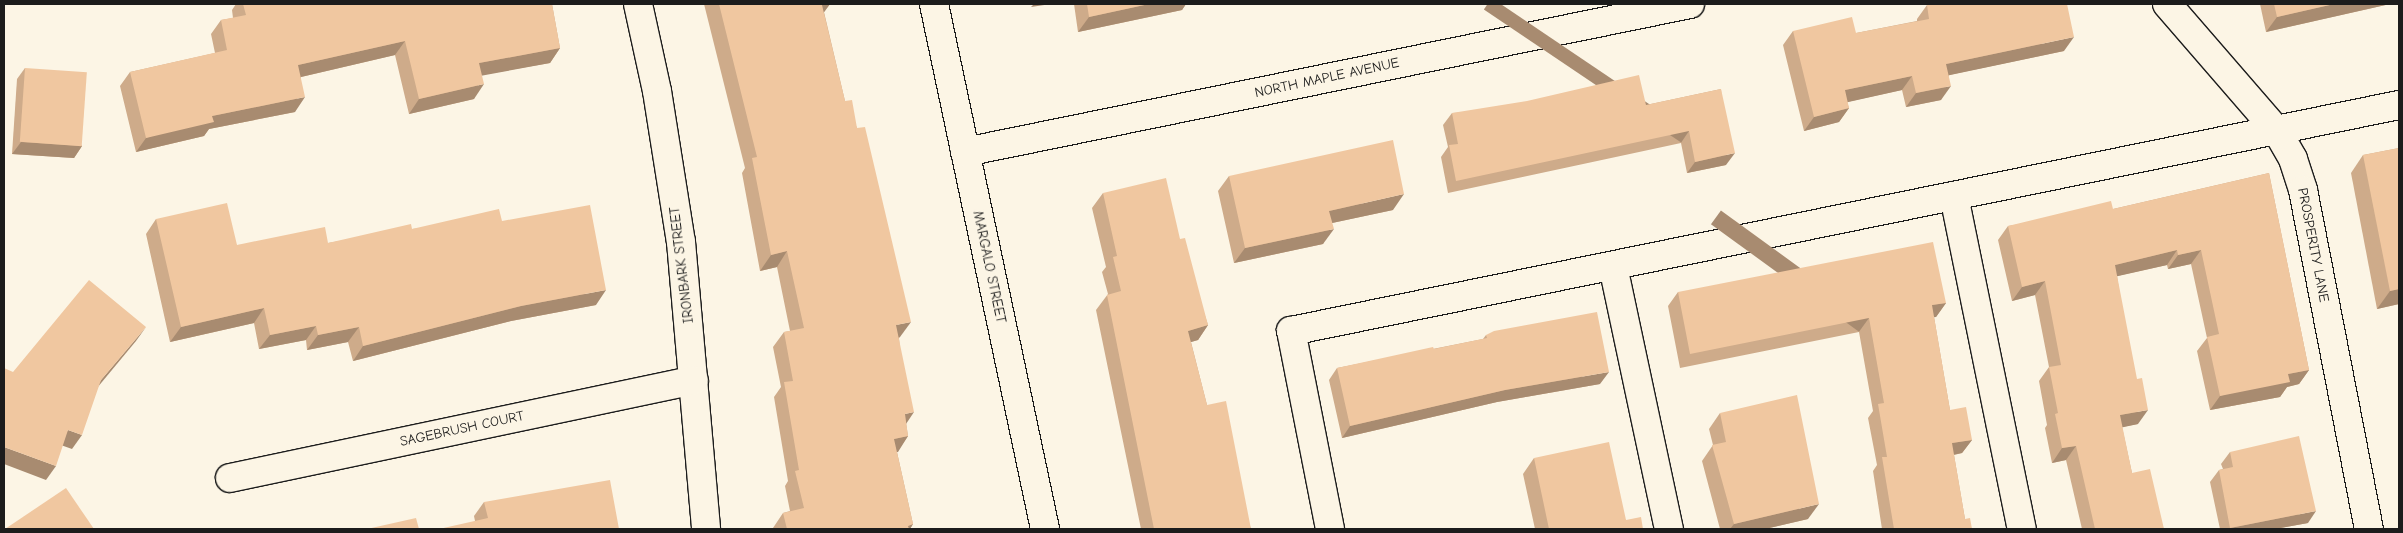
<!DOCTYPE html>
<html>
<head>
<meta charset="utf-8">
<style>
	body { margin:0 }
	#map { position:relative; width:2403px; height:533px; overflow:hidden; background:#fcf5e5; font-family:"Comic Neue",sans-serif }
	div>[style] { position:absolute }
	[style*='--x'] { left:calc(var(--x)*1px); top:calc(var(--y)*1px); width:calc(var(--w)*1px); rotate:calc(var(--a)*1deg) }
	.roads { filter:drop-shadow(1px 0 #1c1c1c) drop-shadow(-1px 0 #1c1c1c) drop-shadow(0 1px #1c1c1c) drop-shadow(0 -1px #1c1c1c) }
	.minor>* { height:28px; margin:-14px; padding:0 14px; transform-origin:14px; border-radius:14px; background:#fcf5e5 }
	.wall>* { inset:0; background:#ceab8a }
	.shaded-wall>* { inset:0; background:#a88b70; transform-origin:0 0 }
	.building>* { inset:0; background:#f0c7a0; transform-origin:0 0 }
	span { translate:-50% -50%; white-space:nowrap; text-align:center; line-height:1.15; -webkit-text-stroke:4.5px #fcf5e5; paint-order:stroke }
	.street-label { font-size:14px; color:#1c1c1c }
	.frame { position:absolute; inset:0; border:5px solid #1c1c1c; pointer-events:none }
</style>
</head>
<body>
<div id="map">
	<div class="roads">
		<div class="minor">
			<i style="--x:638;--y:4;--w:89;--a:77.7"></i>
			<i style="--x:657;--y:91;--w:153;--a:81"></i>
			<i style="--x:681;--y:242;--w:288;--a:85"></i>
			<i style="--x:934;--y:4;--w:537;--a:78.06"></i>
			<i style="--x:2167;--y:4;--w:168;--a:49.1"></i>
			<i style="--x:2277;--y:131;--w:32;--a:60"></i>
			<i style="--x:2293;--y:159;--w:33;--a:72"></i>
			<i style="--x:2303;--y:190;--w:345;--a:79"></i>
			<i style="--x:965;--y:152;--w:740;--a:-11.54"></i>
			<i style="--x:1954;--y:196;--w:340;--a:78.5"></i>
			<i style="--x:1613;--y:266;--w:269;--a:78"></i>
			<i style="--x:230;--y:478;--w:474;--a:-11.9"></i>
			<i style="--x:1330;--y:529;--w:202;--a:-101.1"></i>
			<i style="--x:1291;--y:331;--w:1131;--a:-11.53"></i>
		</div>
	</div>
	<div class="wall">
		<i style="clip-path:polygon(236px 4px,552px 4px,560px 48px,550px 63px,481px 75px,474px 99px,409px 114px,395px 55px,301px 77px,295px 112px,209px 129px,204px 136px,136px 152px,120px 86px,130px 72px,215px 53px,211px 34px,221px 20px,233px 18px,232px 10px)"></i>
		<i style="clip-path:polygon(704px 4px,830px 4px,824px 12px,845px 101px,857px 128px,900px 337px,899px 338px,906px 423px,908px 436px,897px 452px,913px 524px,910px 529px,773px 529px,773px 528px,783px 513px,790px 511px,785px 486px,788px 481px,774px 397px,781px 387px,773px 347px,784px 332px,790px 331px,777px 267px,760px 271px,742px 173px,745px 168px)"></i>
		<i style="clip-path:polygon(1074px 4px,1186px 4px,1182px 10px,1078px 32px)"></i>
		<i style="clip-path:polygon(2260px 4px,2390px 4px,2266px 32px)"></i>
		<i style="clip-path:polygon(1927px 5px,2064px 51px,1949px 75px,1941px 100px,1906px 107px,1902px 90px,1847px 102px,1849px 108px,1839px 122px,1804px 131px,1783px 45px,1793px 31px,1856px 33px,1917px 21px,1917px 19px)"></i>
		<i style="clip-path:polygon(25px 68px,82px 146px,74px 158px,12px 154px,17px 79px)"></i>
		<i style="clip-path:polygon(1721px 89px,1726px 165px,1687px 173px,1681px 143px,1448px 193px,1441px 157px,1448px 147px,1443px 125px,1452px 113px,1646px 105px)"></i>
		<i style="clip-path:polygon(2399px 148px,2399px 304px,2377px 309px,2351px 173px,2363px 155px)"></i>
		<i style="clip-path:polygon(2269px 173px,2309px 370px,2299px 384px,2287px 387px,2280px 397px,2210px 410px,2197px 351px,2207px 338px,2191px 264px,2168px 269px,2167px 265px,2117px 276px,2138px 424px,2122px 427px,2132px 473px,2164px 529px,2082px 529px,2066px 460px,2052px 463px,2045px 428px,2047px 425px,2039px 381px,2049px 367px,2035px 295px,2012px 301px,1998px 240px,2008px 226px,2113px 209px)"></i>
		<i style="clip-path:polygon(1229px 176px,1393px 210px,1332px 223px,1323px 244px,1234px 263px,1218px 191px)"></i>
		<i style="clip-path:polygon(1103px 193px,1180px 239px,1208px 325px,1198px 340px,1191px 342px,1207px 405px,1251px 529px,1141px 529px,1096px 310px,1108px 294px,1102px 272px,1106px 267px,1092px 208px)"></i>
		<i style="clip-path:polygon(156px 219px,237px 245px,328px 243px,412px 229px,502px 221px,596px 305px,511px 321px,353px 361px,348px 342px,307px 350px,306px 340px,259px 349px,254px 323px,170px 342px,146px 234px)"></i>
		<i style="clip-path:polygon(1678px 292px,1946px 303px,1936px 317px,1934px 317px,1950px 410px,1972px 440px,1962px 453px,1954px 455px,1965px 519px,1972px 529px,1882px 529px,1873px 471px,1877px 465px,1868px 418px,1873px 411px,1859px 332px,1680px 368px,1668px 306px)"></i>
		<i style="clip-path:polygon(1486px 335px,1600px 384px,1497px 402px,1342px 438px,1329px 380px,1337px 368px,1483px 339px)"></i>
		<i style="clip-path:polygon(1720px 413px,1808px 519px,1765px 529px,1720px 529px,1702px 461px,1713px 445px,1709px 429px)"></i>
		<i style="clip-path:polygon(2230px 452px,2308px 523px,2275px 529px,2220px 529px,2210px 482px,2219px 470px,2223px 469px,2221px 464px)"></i>
		<i style="clip-path:polygon(1534px 458px,1626px 520px,1643px 529px,1535px 529px,1523px 474px)"></i>
		<i style="clip-path:polygon(484px 502px,619px 529px,475px 521px,474px 516px)"></i>
	</div>
	<div class="shaded-wall">
		<i style="clip-path:polygon(830px 4px,819px 19px,822px 5px)"></i>
		<i style="clip-path:polygon(1034px 4px,1051px 4px,1031px 7px)"></i>
		<i style="clip-path:polygon(1149px 4px,1186px 4px,1182px 10px,1078px 32px,1089px 17px)"></i>
		<i style="clip-path:polygon(2334px 4px,2390px 4px,2266px 32px,2277px 17px)"></i>
		<i style="clip-path:polygon(2074px 37px,2064px 51px,1936px 78px,1946px 64px)"></i>
		<i style="clip-path:polygon(405px 41px,395px 55px,288px 80px,298px 65px)"></i>
		<i style="clip-path:polygon(560px 48px,550px 63px,469px 78px,479px 63px)"></i>
		<i style="clip-path:polygon(1912px 76px,1902px 90px,1835px 105px,1845px 90px)"></i>
		<i style="clip-path:polygon(484px 84px,474px 99px,409px 114px,419px 99px)"></i>
		<i style="clip-path:polygon(1951px 86px,1941px 100px,1906px 107px,1916px 93px)"></i>
		<i style="clip-path:polygon(305px 97px,295px 112px,209px 129px,204px 136px,136px 152px,146px 138px,212px 116px)"></i>
		<i style="clip-path:polygon(1849px 108px,1839px 122px,1804px 131px,1814px 117px)"></i>
		<i style="left:1689px;top:131px;width:14px;height:238px;rotate:124deg"></i>
		<i style="clip-path:polygon(21px 142px,82px 146px,74px 158px,12px 154px)"></i>
		<i style="clip-path:polygon(1735px 153px,1726px 165px,1687px 173px,1695px 162px)"></i>
		<i style="clip-path:polygon(1404px 194px,1393px 210px,1318px 226px,1329px 211px)"></i>
		<i style="clip-path:polygon(1334px 229px,1323px 244px,1234px 263px,1245px 248px)"></i>
		<i style="clip-path:polygon(2177px 250px,2167px 265px,2105px 279px,2115px 265px)"></i>
		<i style="clip-path:polygon(2201px 250px,2191px 264px,2168px 269px,2178px 255px)"></i>
		<i style="clip-path:polygon(787px 251px,777px 267px,760px 271px,771px 255px)"></i>
		<i style="clip-path:polygon(2045px 281px,2035px 295px,2012px 301px,2022px 287px)"></i>
		<i style="clip-path:polygon(2399px 289px,2399px 304px,2377px 309px,2390px 291px)"></i>
		<i style="clip-path:polygon(606px 290px,596px 305px,511px 321px,353px 361px,363px 346px,521px 306px)"></i>
		<i style="clip-path:polygon(1946px 303px,1936px 317px,1922px 319px,1932px 305px)"></i>
		<i style="clip-path:polygon(264px 308px,254px 323px,170px 342px,181px 327px)"></i>
		<i style="left:1869px;top:318px;width:17px;height:183px;rotate:126deg"></i>
		<i style="clip-path:polygon(911px 322px,900px 337px,885px 341px,896px 325px)"></i>
		<i style="clip-path:polygon(1208px 325px,1198px 340px,1177px 346px,1188px 331px)"></i>
		<i style="clip-path:polygon(316px 326px,306px 340px,259px 349px,270px 335px)"></i>
		<i style="clip-path:polygon(146px 327px,136px 341px,92px 394px,101px 380px)"></i>
		<i style="clip-path:polygon(359px 327px,348px 342px,307px 350px,318px 335px)"></i>
		<i style="clip-path:polygon(2309px 370px,2299px 384px,2287px 387px,2280px 397px,2210px 410px,2220px 396px,2288px 374px)"></i>
		<i style="clip-path:polygon(1609px 372px,1600px 384px,1497px 402px,1342px 438px,1350px 426px,1505px 390px)"></i>
		<i style="clip-path:polygon(2148px 410px,2138px 424px,2110px 430px,2120px 415px)"></i>
		<i style="clip-path:polygon(914px 412px,904px 427px,905px 414px)"></i>
		<i style="clip-path:polygon(68px 430px,82px 435px,72px 449px,58px 444px)"></i>
		<i style="clip-path:polygon(908px 436px,898px 452px,883px 454px,894px 439px)"></i>
		<i style="clip-path:polygon(1972px 440px,1962px 453px,1942px 457px,1952px 443px)"></i>
		<i style="clip-path:polygon(2076px 446px,2066px 460px,2052px 463px,2062px 448px)"></i>
		<i style="clip-path:polygon(4px 447px,56px 466px,46px 480px,4px 464px)"></i>
		<i style="clip-path:polygon(1819px 504px,1808px 519px,1765px 529px,1730px 529px,1734px 524px)"></i>
		<i style="clip-path:polygon(2316px 511px,2308px 523px,2275px 529px,2230px 529px,2230px 528px)"></i>
		<i style="clip-path:polygon(913px 524px,910px 529px,906px 529px,908px 526px)"></i>
	</div>
	<div class="building">
		<i style="clip-path:polygon(243px 4px,552px 4px,560px 48px,479px 63px,484px 84px,419px 99px,405px 41px,298px 65px,305px 97px,212px 116px,214px 122px,146px 138px,130px 72px,227px 50px,221px 20px,246px 15px)"></i>
		<i style="clip-path:polygon(719px 4px,829px 4px,822px 5px,845px 101px,852px 100px,857px 128px,865px 127px,911px 322px,896px 325px,914px 412px,905px 414px,908px 436px,894px 439px,913px 524px,908px 526px,909px 529px,787px 529px,783px 513px,804px 508px,795px 471px,799px 470px,784px 382px,793px 381px,784px 332px,804px 328px,787px 251px,771px 255px,752px 158px,757px 157px)"></i>
		<i style="clip-path:polygon(1087px 4px,1149px 4px,1089px 17px)"></i>
		<i style="clip-path:polygon(1934px 4px,2067px 4px,2074px 37px,1946px 64px,1951px 86px,1916px 93px,1912px 76px,1845px 90px,1849px 108px,1814px 117px,1793px 31px,1852px 17px,1856px 33px,1929px 19px,1927px 5px)"></i>
		<i style="clip-path:polygon(2274px 4px,2334px 4px,2277px 17px)"></i>
		<i style="left:25px;top:68px;width:62px;height:74px;rotate:4deg"></i>
		<i style="clip-path:polygon(1639px 75px,1646px 105px,1721px 89px,1735px 153px,1695px 162px,1689px 131px,1456px 181px,1449px 145px,1458px 144px,1452px 113px,1527px 101px)"></i>
		<i style="clip-path:polygon(1393px 140px,1404px 194px,1329px 211px,1334px 229px,1245px 248px,1229px 176px)"></i>
		<i style="clip-path:polygon(2399px 148px,2399px 289px,2390px 291px,2363px 155px)"></i>
		<i style="clip-path:polygon(2269px 173px,2309px 370px,2288px 374px,2290px 382px,2220px 396px,2207px 337px,2219px 334px,2201px 250px,2178px 255px,2177px 250px,2115px 265px,2137px 379px,2142px 378px,2148px 410px,2120px 415px,2132px 473px,2150px 469px,2164px 529px,2095px 529px,2076px 446px,2062px 448px,2055px 414px,2058px 413px,2049px 367px,2061px 365px,2045px 281px,2022px 287px,2008px 226px,2111px 201px,2113px 209px)"></i>
		<i style="clip-path:polygon(1166px 178px,1180px 239px,1185px 238px,1208px 325px,1188px 331px,1207px 405px,1226px 401px,1251px 529px,1154px 529px,1107px 295px,1121px 291px,1113px 257px,1117px 256px,1103px 193px)"></i>
		<i style="clip-path:polygon(227px 203px,237px 245px,325px 227px,328px 243px,411px 224px,412px 229px,499px 209px,502px 221px,590px 205px,606px 290px,521px 306px,363px 346px,359px 327px,318px 335px,316px 326px,270px 335px,264px 308px,181px 327px,156px 219px)"></i>
		<i style="clip-path:polygon(1933px 242px,1946px 303px,1932px 305px,1950px 410px,1966px 407px,1972px 440px,1952px 443px,1965px 519px,1970px 518px,1972px 529px,1894px 529px,1882px 457px,1887px 457px,1878px 404px,1884px 403px,1869px 318px,1690px 354px,1678px 292px)"></i>
		<i style="clip-path:polygon(89px 280px,146px 327px,101px 380px,82px 435px,68px 430px,56px 466px,4px 447px,4px 368px,13px 372px)"></i>
		<i style="clip-path:polygon(1597px 312px,1609px 372px,1505px 390px,1350px 426px,1337px 368px,1433px 347px,1434px 349px,1487px 338px,1486px 335px,1494px 331px)"></i>
		<i style="clip-path:polygon(1797px 395px,1819px 504px,1734px 524px,1712px 445px,1726px 442px,1720px 413px)"></i>
		<i style="clip-path:polygon(2299px 436px,2316px 511px,2230px 528px,2219px 470px,2233px 467px,2230px 452px)"></i>
		<i style="clip-path:polygon(1609px 442px,1626px 520px,1641px 517px,1643px 529px,1549px 529px,1534px 458px)"></i>
		<i style="clip-path:polygon(610px 480px,619px 529px,439px 529px,488px 518px,484px 502px)"></i>
		<i style="clip-path:polygon(66px 488px,94px 529px,5px 529px)"></i>
		<i style="clip-path:polygon(416px 518px,419px 529px,367px 529px)"></i>
	</div>
	<div class="street-label">
		<span style="left:1327px;top:78px;rotate:-12deg">NORTH MAPLE AVENUE</span>
		<span style="left:2313px;top:245px;rotate:79deg">PROSPERITY LANE</span>
		<span style="left:682px;top:265px;rotate:-97deg">IRONBARK STREET</span>
		<span style="left:989px;top:267px;rotate:78deg">MARGALO STREET</span>
		<span style="left:462px;top:429px;rotate:-12deg">SAGEBRUSH COURT</span>
	</div>
	<div class="frame"></div>
</div>
</body>
</html>
